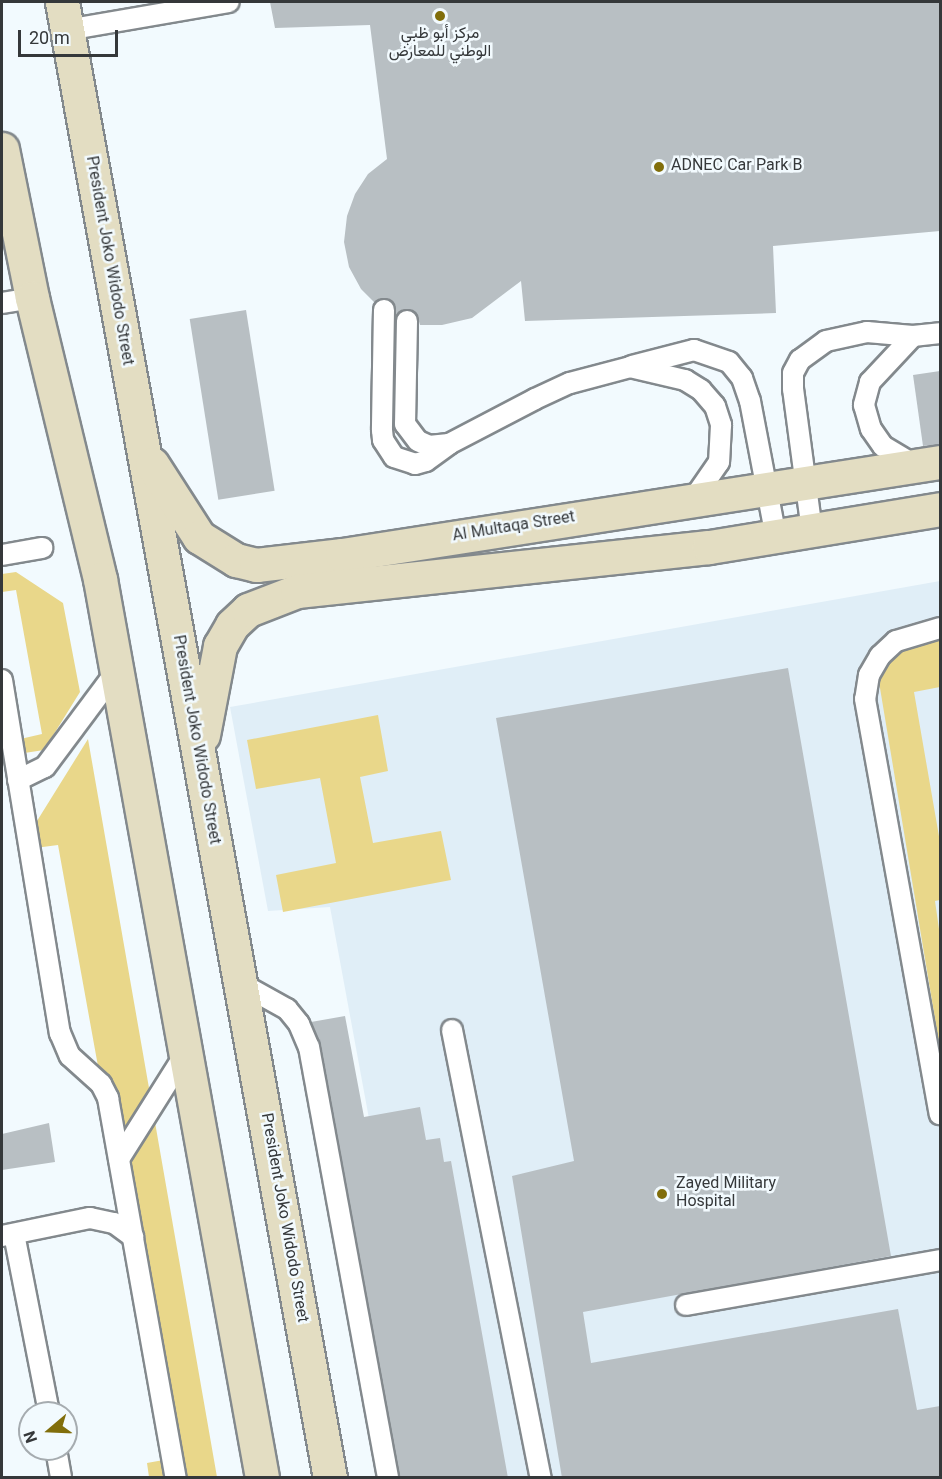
<!DOCTYPE html>
<html>
<head>
<meta charset="utf-8">
<style>
	body { margin:0 }
	#map { position:relative; width:942px; height:1479px; overflow:hidden; background:#f2fafe; font-family:Georgia,Vazirmatn,serif }
	div>[style] { position:absolute }
	[style*='--x'] { left:calc(var(--x)*1px); top:calc(var(--y)*1px); width:calc(var(--w)*1px); rotate:calc(var(--a)*1deg) }
	.built>* { inset:0; background:#e0eef7 }
	.green>* { inset:0; background:#e9d78a }
	.building>* { inset:0; background:#b8bfc3; transform-origin:0 0 }
	.roads { filter:drop-shadow(2px 0 #83898d) drop-shadow(-2px 0 #83898d) drop-shadow(0 2px #83898d) drop-shadow(0 -2px #83898d) }
	.lane>* { height:20px; margin:-10px; padding:0 10px; transform-origin:10px; border-radius:10px; background:#fff }
	.secondary>* { height:33px; margin:-16.5px; padding:0 16.5px; transform-origin:16.5px; border-radius:16.5px; background:#e3ddc2 }
	.dots>* { width:16px; height:16px; translate:-50% -50%; box-sizing:border-box; border:3px solid #f2fafe; border-radius:50% }
	span { translate:-50% -50%; white-space:nowrap; text-align:center; line-height:1.15; -webkit-text-stroke:5px #f2fafe; paint-order:stroke }
	.poi-label { font-size:16px; color:#35383a }
	.left { translate:0 -50%; text-align:left }
	.street-label { font-size:16px; color:#35383a }
	.frame { position:absolute; inset:0; border:3px solid #35383a; pointer-events:none }
	.north { position:absolute; left:18px; top:1401px; width:60px; height:60px; box-sizing:border-box; background:#f2fafe; border:2px solid #a6acb0; border-radius:50%; rotate:251deg; font-size:16px; font-weight:700; line-height:24px; text-align:center; color:#35383a }
	.north::after { content:''; display:block; margin:auto; width:21px; height:27px; background:#816e0b; clip-path:polygon(50% 0,100% 100%,50% 72%,0 100%) }
	.scale { position:absolute; left:18px; top:30px; width:100px; height:27px; box-sizing:border-box; border:3px solid #35383a; border-top:0; padding-left:8px; font-size:18px; line-height:21px; white-space:nowrap; color:#35383a; -webkit-text-stroke:4px #f2fafe; paint-order:stroke }
</style>
</head>
<body>
<div id="map">
	<div class="built">
		<i style="clip-path:polygon(940px 581px,940px 1477px,435px 1477px,330px 907px,268px 911px,230px 707px)"></i>
	</div>
	<div class="green">
		<i style="clip-path:polygon(16px 572px,63px 603px,80px 692px,44px 750px,18px 754px,16px 740px,42px 734px,16px 590px,2px 592px,2px 574px)"></i>
		<i style="clip-path:polygon(940px 629px,940px 687px,914px 692px,940px 842px,940px 900px,935px 901px,940px 936px,940px 1049px,878px 676px,898px 645px)"></i>
		<i style="clip-path:polygon(378px 715px,388px 771px,360px 777px,373px 843px,441px 831px,451px 880px,283px 912px,276px 875px,336px 863px,320px 778px,256px 789px,247px 740px)"></i>
		<i style="clip-path:polygon(88px 739px,217px 1477px,149px 1477px,147px 1463px,169px 1459px,58px 845px,35px 848px,32px 829px)"></i>
	</div>
	<div class="building">
		<i style="clip-path:polygon(270px 2px,940px 2px,940px 231px,773px 246px,776px 313px,525px 321px,521px 281px,472px 318px,442px 325px,420px 325px,417px 315px,407px 309px,396px 317px,391px 300px,384px 298px,375px 303px,361px 289px,349px 267px,344px 242px,347px 216px,355px 194px,368px 174px,387px 159px,370px 25px,275px 28px)"></i>
		<i style="left:246px;top:310px;width:183px;height:57px;rotate:81deg"></i>
		<i style="clip-path:polygon(940px 371px,940px 444px,923px 446px,913px 375px)"></i>
		<i style="clip-path:polygon(788px 668px,891px 1256px,583px 1312px,591px 1363px,898px 1309px,917px 1410px,940px 1406px,940px 1478px,562px 1478px,512px 1176px,574px 1161px,496px 718px)"></i>
		<i style="clip-path:polygon(345px 1016px,364px 1117px,420px 1107px,426px 1140px,440px 1138px,444px 1162px,451px 1161px,508px 1478px,400px 1478px,321px 1045px,311px 1022px)"></i>
		<i style="clip-path:polygon(49px 1123px,55px 1162px,2px 1170px,2px 1134px)"></i>
	</div>
	<div class="roads">
		<div class="lane">
			<i style="--x:67;--y:30;--w:164;--a:-9.8"></i>
			<i style="--x:2;--y:303;--w:30;--a:-9"></i>
			<i style="--x:384;--y:310;--w:120;--a:91"></i>
			<i style="--x:382;--y:430;--w:10;--a:84"></i>
			<i style="--x:383;--y:440;--w:20;--a:57"></i>
			<i style="--x:394;--y:457;--w:22;--a:18"></i>
			<i style="--x:415;--y:464;--w:11;--a:-15"></i>
			<i style="--x:426;--y:461;--w:29;--a:-36"></i>
			<i style="--x:449;--y:444;--w:97;--a:-27.6"></i>
			<i style="--x:535;--y:399;--w:38;--a:-25"></i>
			<i style="--x:570;--y:383;--w:62;--a:-14.9"></i>
			<i style="--x:630;--y:367;--w:57;--a:13.3"></i>
			<i style="--x:685;--y:380;--w:19;--a:32"></i>
			<i style="--x:701;--y:390;--w:21;--a:49"></i>
			<i style="--x:715;--y:406;--w:20;--a:72"></i>
			<i style="--x:721;--y:425;--w:37;--a:93"></i>
			<i style="--x:719;--y:462;--w:47;--a:124.7"></i>
			<i style="--x:407;--y:321;--w:103;--a:91.1"></i>
			<i style="--x:405;--y:424;--w:21;--a:53"></i>
			<i style="--x:418;--y:441;--w:12;--a:24"></i>
			<i style="--x:429;--y:446;--w:20;--a:-6"></i>
			<i style="--x:913;--y:336;--w:63;--a:133.1"></i>
			<i style="--x:870;--y:382;--w:24;--a:105"></i>
			<i style="--x:864;--y:405;--w:25;--a:74"></i>
			<i style="--x:871;--y:429;--w:21;--a:55"></i>
			<i style="--x:883;--y:446;--w:39;--a:31"></i>
			<i style="--x:632;--y:366;--w:64;--a:-14.5"></i>
			<i style="--x:694;--y:350;--w:37;--a:19"></i>
			<i style="--x:729;--y:362;--w:21;--a:51"></i>
			<i style="--x:742;--y:378;--w:24;--a:71"></i>
			<i style="--x:750;--y:401;--w:138;--a:79.2"></i>
			<i style="--x:812;--y:531;--w:143;--a:-97.6"></i>
			<i style="--x:793;--y:389;--w:16;--a:-90"></i>
			<i style="--x:793;--y:373;--w:15;--a:-62"></i>
			<i style="--x:800;--y:360;--w:32;--a:-36"></i>
			<i style="--x:826;--y:341;--w:42;--a:-12.4"></i>
			<i style="--x:867;--y:332;--w:46;--a:5"></i>
			<i style="--x:913;--y:336;--w:27;--a:-6"></i>
			<i style="--x:2;--y:555;--w:41;--a:-9.9"></i>
			<i style="--x:940;--y:628;--w:46;--a:163.5"></i>
			<i style="--x:896;--y:641;--w:22;--a:137"></i>
			<i style="--x:880;--y:656;--w:22;--a:120"></i>
			<i style="--x:869;--y:675;--w:24;--a:99"></i>
			<i style="--x:865;--y:699;--w:422;--a:79.8"></i>
			<i style="--x:2;--y:680;--w:358;--a:80.7"></i>
			<i style="--x:60;--y:1033;--w:25;--a:67"></i>
			<i style="--x:70;--y:1056;--w:42;--a:42.1"></i>
			<i style="--x:101;--y:1084;--w:16;--a:63"></i>
			<i style="--x:108;--y:1098;--w:386;--a:79.9"></i>
			<i style="--x:18;--y:780;--w:30;--a:-26"></i>
			<i style="--x:45;--y:767;--w:122;--a:-53.3"></i>
			<i style="--x:240;--y:983;--w:54;--a:29"></i>
			<i style="--x:287;--y:1009;--w:19;--a:51"></i>
			<i style="--x:299;--y:1024;--w:25;--a:67"></i>
			<i style="--x:309;--y:1047;--w:438;--a:79.6"></i>
			<i style="--x:452;--y:1030;--w:457;--a:78.8"></i>
			<i style="--x:119;--y:1159;--w:124;--a:-57.8"></i>
			<i style="--x:14;--y:1234;--w:182;--a:78.9"></i>
			<i style="--x:2;--y:1236;--w:90;--a:-11.6"></i>
			<i style="--x:90;--y:1218;--w:25;--a:12"></i>
			<i style="--x:114;--y:1223;--w:24;--a:36"></i>
			<i style="--x:686;--y:1305;--w:258;--a:-10"></i>
			<i style="--x:56;--y:1449;--w:29;--a:80"></i>
		</div>
		<div class="secondary">
			<i style="--x:62;--y:2;--w:1500;--a:79.71"></i>
			<i style="--x:2;--y:149;--w:152;--a:78.6"></i>
			<i style="--x:32;--y:298;--w:289;--a:76.4"></i>
			<i style="--x:100;--y:579;--w:913;--a:79.78"></i>
			<i style="--x:152;--y:464;--w:87;--a:57.2"></i>
			<i style="--x:199;--y:537;--w:44;--a:31.9"></i>
			<i style="--x:236;--y:560;--w:21;--a:14"></i>
			<i style="--x:256;--y:565;--w:87;--a:-6.6"></i>
			<i style="--x:342;--y:555;--w:605;--a:-8.84"></i>
			<i style="--x:203;--y:735;--w:91;--a:-79.2"></i>
			<i style="--x:220;--y:646;--w:24;--a:-60"></i>
			<i style="--x:232;--y:625;--w:22;--a:-43"></i>
			<i style="--x:248;--y:610;--w:53;--a:-21.2"></i>
			<i style="--x:297;--y:591;--w:414;--a:-6.1"></i>
			<i style="--x:709;--y:547;--w:234;--a:-9.3"></i>
		</div>
	</div>
	<div class="dots">
		<i style="left:440px;top:16px;background:#816e0b"></i>
		<i style="left:659px;top:167px;background:#816e0b"></i>
		<i style="left:662px;top:1194px;background:#816e0b"></i>
	</div>
	<div class="poi-label">
		<span style="left:440px;top:44px">مركز أبو ظبي<br>الوطني للمعارض</span>
		<span class="left" style="left:671px;top:167px">ADNEC Car Park B</span>
		<span class="left" style="left:676px;top:1194px">Zayed Military<br>Hospital</span>
	</div>
	<div class="street-label">
		<span style="left:108px;top:261px;rotate:80deg">President Joko Widodo Street</span>
		<span style="left:514px;top:528px;rotate:-9deg">Al Multaqa Street</span>
		<span style="left:195px;top:740px;rotate:80deg">President Joko Widodo Street</span>
		<span style="left:283px;top:1218px;rotate:80deg">President Joko Widodo Street</span>
	</div>
	<div class="frame"></div>
	<div class="north">N</div>
	<div class="scale">20 m</div>
</div>
</body>
</html>
